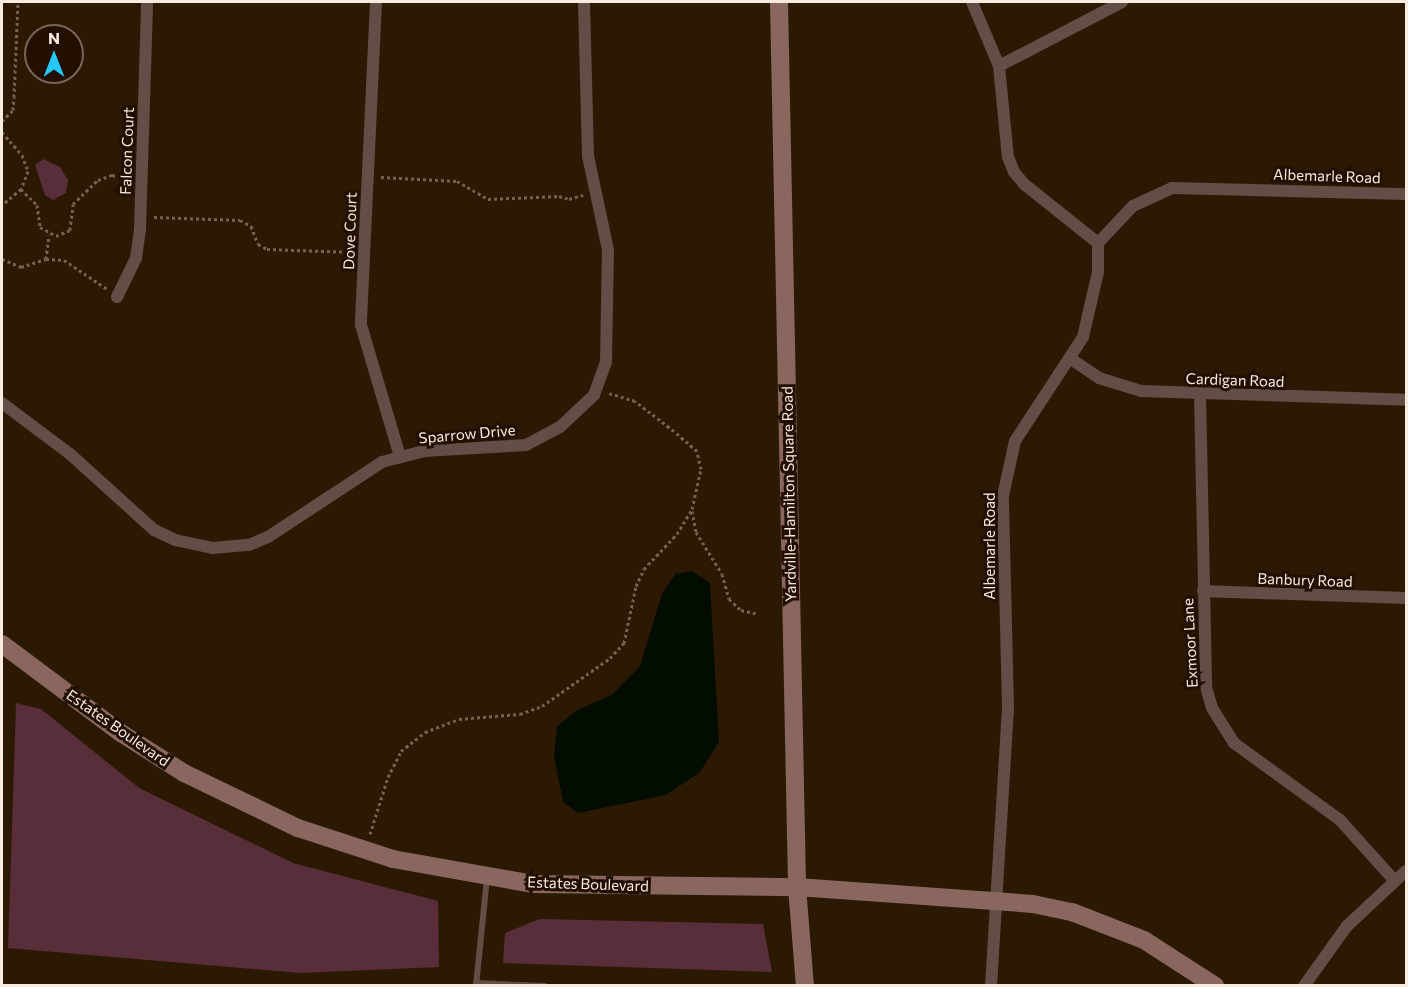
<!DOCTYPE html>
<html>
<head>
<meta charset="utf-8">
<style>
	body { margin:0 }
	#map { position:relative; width:1408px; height:987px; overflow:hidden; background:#2c1903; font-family:Commissioner,sans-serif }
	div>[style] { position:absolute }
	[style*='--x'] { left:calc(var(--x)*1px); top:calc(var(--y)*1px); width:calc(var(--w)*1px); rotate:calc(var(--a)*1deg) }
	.green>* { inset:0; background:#572e39 }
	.water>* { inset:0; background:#020c00 }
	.path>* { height:3px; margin-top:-1.5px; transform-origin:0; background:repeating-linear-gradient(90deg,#73624f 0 3px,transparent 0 6px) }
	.lane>* { height:6px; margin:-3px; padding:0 3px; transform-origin:3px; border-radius:3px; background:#624d47 }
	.street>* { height:12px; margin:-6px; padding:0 6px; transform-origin:6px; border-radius:6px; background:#624d47 }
	.secondary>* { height:18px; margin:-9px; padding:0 9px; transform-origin:9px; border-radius:9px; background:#89675e }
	span { translate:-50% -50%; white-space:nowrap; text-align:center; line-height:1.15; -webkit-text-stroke:6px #220f00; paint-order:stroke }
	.street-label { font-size:15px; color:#f9ecde }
	.frame { position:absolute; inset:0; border:3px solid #f9ecde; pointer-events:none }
	.north { position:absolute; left:24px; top:24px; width:60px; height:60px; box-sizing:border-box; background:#220f00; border:2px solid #786759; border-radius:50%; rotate:0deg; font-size:16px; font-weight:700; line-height:24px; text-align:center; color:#f9ecde }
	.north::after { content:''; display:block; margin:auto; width:21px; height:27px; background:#27c8ff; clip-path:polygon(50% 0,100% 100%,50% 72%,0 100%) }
</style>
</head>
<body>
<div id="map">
	<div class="green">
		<i style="clip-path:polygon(43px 159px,60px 167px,68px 180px,66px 193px,53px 200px,45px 195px,35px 165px)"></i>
		<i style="clip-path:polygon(16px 703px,41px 709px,139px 788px,293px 863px,438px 901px,439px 967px,300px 973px,8px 948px)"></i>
		<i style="clip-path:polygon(540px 919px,763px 924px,772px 972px,503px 963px,505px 933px)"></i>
	</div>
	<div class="water">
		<i style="clip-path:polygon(692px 571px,710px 583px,719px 742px,700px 772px,666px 795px,578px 813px,563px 802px,554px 756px,557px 727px,574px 712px,613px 694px,640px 666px,662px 594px,675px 574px)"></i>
	</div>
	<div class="path">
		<i style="--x:2;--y:121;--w:16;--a:-45"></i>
		<i style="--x:13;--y:110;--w:13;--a:-86"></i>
		<i style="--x:14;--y:97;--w:95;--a:-87.6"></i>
		<i style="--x:2;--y:132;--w:30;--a:49"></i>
		<i style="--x:22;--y:155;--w:17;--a:69"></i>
		<i style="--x:28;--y:171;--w:19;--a:111"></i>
		<i style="--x:21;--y:189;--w:25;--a:140"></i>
		<i style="--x:381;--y:177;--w:76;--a:3"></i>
		<i style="--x:457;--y:181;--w:36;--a:30"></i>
		<i style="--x:488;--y:199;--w:71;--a:-2.4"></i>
		<i style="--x:559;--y:196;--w:10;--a:17"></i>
		<i style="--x:569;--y:199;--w:15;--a:-16"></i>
		<i style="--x:21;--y:189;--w:23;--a:45"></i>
		<i style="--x:37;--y:205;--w:22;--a:82"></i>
		<i style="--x:40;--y:227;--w:18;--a:29"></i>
		<i style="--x:56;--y:236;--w:15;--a:-23"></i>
		<i style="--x:70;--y:230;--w:26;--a:-83"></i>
		<i style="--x:73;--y:204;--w:35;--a:-44"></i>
		<i style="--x:98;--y:180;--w:15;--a:-20"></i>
		<i style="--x:112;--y:175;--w:15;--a:11"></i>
		<i style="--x:154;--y:217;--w:86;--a:2"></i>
		<i style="--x:240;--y:220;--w:13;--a:29"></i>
		<i style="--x:251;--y:226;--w:19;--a:69"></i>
		<i style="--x:258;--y:244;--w:10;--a:29"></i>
		<i style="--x:267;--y:249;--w:86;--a:2"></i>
		<i style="--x:2;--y:259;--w:21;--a:23"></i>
		<i style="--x:21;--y:267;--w:26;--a:-18"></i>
		<i style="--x:46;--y:259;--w:18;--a:3"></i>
		<i style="--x:64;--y:260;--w:52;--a:34"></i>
		<i style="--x:46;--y:259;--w:24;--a:-83"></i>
		<i style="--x:692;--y:511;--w:21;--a:79"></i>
		<i style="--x:696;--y:532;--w:49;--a:58.2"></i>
		<i style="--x:722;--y:574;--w:26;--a:74"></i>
		<i style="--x:729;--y:599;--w:16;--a:43"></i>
		<i style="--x:741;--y:610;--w:17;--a:13"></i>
		<i style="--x:370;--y:834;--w:60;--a:-72.5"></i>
		<i style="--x:388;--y:777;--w:29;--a:-63"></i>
		<i style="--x:401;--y:751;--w:31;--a:-38"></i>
		<i style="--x:425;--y:732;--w:36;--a:-21"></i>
		<i style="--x:459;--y:719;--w:61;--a:-4.7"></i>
		<i style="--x:520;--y:714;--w:23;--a:-20"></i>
		<i style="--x:542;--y:706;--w:83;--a:-35.2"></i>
		<i style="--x:610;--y:658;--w:21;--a:-47"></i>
		<i style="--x:624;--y:643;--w:58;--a:-78.1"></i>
		<i style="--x:636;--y:586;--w:19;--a:-65"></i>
		<i style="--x:644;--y:569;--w:48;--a:-46.7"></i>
		<i style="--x:677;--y:534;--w:29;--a:-59"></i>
		<i style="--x:692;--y:509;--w:41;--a:-77.3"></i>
		<i style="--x:701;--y:469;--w:18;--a:-103"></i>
		<i style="--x:697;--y:451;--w:30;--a:-139"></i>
		<i style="--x:674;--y:431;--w:49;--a:-142.4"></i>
		<i style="--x:635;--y:401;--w:27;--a:-163"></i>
	</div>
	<div class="lane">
		<i style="--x:476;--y:983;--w:69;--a:2.5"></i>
		<i style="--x:476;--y:986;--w:110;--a:-84.2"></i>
	</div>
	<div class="street">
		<i style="--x:376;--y:2;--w:323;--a:92.7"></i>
		<i style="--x:361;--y:325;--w:138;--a:73.5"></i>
		<i style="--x:972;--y:2;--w:69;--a:67.1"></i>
		<i style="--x:999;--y:66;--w:91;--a:84.4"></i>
		<i style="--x:1008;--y:157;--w:16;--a:68"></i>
		<i style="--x:1014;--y:172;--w:16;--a:50"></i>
		<i style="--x:1024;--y:184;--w:95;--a:38.6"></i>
		<i style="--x:999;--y:66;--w:139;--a:-27.5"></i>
		<i style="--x:117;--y:297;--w:43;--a:-64"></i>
		<i style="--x:136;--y:258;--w:29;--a:-82"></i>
		<i style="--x:140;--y:229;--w:227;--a:-88.2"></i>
		<i style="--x:1071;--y:359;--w:34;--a:34"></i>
		<i style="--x:1099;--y:378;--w:44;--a:17.2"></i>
		<i style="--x:1141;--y:391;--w:265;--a:1.9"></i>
		<i style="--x:1200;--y:394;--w:293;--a:88.8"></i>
		<i style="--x:1206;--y:687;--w:22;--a:74"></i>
		<i style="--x:1212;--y:708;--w:41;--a:57.8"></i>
		<i style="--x:1234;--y:743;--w:131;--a:36"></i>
		<i style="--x:1340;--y:820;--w:81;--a:48"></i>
		<i style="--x:2;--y:403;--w:85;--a:36.9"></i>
		<i style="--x:70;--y:454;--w:113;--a:42.1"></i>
		<i style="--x:154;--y:530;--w:23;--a:25"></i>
		<i style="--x:175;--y:540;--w:38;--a:12"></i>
		<i style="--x:212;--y:548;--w:37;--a:-5"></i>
		<i style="--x:249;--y:545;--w:21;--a:-23"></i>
		<i style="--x:268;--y:537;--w:136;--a:-33.3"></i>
		<i style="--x:382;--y:462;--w:43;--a:-14.7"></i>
		<i style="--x:424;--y:451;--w:102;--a:-3.4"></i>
		<i style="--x:526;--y:445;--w:38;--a:-28"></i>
		<i style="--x:560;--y:427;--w:47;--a:-43.3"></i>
		<i style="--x:594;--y:395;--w:35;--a:-70"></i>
		<i style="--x:606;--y:362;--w:112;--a:-89"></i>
		<i style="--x:608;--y:250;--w:96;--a:-102"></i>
		<i style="--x:588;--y:156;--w:154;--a:-91.5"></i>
		<i style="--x:1203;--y:591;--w:203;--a:2"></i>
		<i style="--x:991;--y:986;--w:280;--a:-86.5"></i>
		<i style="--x:1008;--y:707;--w:211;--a:-91.4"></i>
		<i style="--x:1003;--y:496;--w:56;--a:-77.7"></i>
		<i style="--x:1015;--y:441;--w:124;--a:-56.8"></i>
		<i style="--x:1083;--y:337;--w:67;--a:-77"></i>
		<i style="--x:1098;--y:272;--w:29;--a:-90"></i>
		<i style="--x:1098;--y:243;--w:51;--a:-46.6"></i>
		<i style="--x:1133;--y:206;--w:43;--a:-24.8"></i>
		<i style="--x:1172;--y:188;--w:234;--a:1.5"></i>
		<i style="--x:1304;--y:986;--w:74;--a:-54.4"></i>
		<i style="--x:1347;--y:926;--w:81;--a:-43"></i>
	</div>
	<div class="secondary">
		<i style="--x:779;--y:2;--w:885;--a:88.83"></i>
		<i style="--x:797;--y:887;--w:99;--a:85.4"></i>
		<i style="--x:2;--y:644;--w:149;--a:36.8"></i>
		<i style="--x:121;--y:733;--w:75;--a:32.4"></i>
		<i style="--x:184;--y:773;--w:127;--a:25.8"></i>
		<i style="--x:298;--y:828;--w:100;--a:18.1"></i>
		<i style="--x:393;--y:859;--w:143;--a:10.1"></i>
		<i style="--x:534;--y:884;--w:263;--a:0.7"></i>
		<i style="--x:797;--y:887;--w:237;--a:4.1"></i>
		<i style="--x:1033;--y:904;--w:40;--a:12"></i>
		<i style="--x:1072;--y:912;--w:77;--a:21.3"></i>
		<i style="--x:1144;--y:940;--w:85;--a:32.9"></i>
	</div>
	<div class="street-label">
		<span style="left:127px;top:151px;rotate:-88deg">Falcon Court</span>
		<span style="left:1327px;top:176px;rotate:2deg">Albemarle Road</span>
		<span style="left:350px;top:231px;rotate:-88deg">Dove Court</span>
		<span style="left:1235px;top:380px;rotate:2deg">Cardigan Road</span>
		<span style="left:467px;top:434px;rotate:-5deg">Sparrow Drive</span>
		<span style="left:789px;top:494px;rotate:-91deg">Yardville-Hamilton Square Road</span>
		<span style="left:990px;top:546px;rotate:-90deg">Albemarle Road</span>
		<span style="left:1305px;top:580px;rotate:2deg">Banbury Road</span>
		<span style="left:1190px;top:643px;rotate:-93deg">Exmoor Lane</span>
		<span style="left:118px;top:728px;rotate:35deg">Estates Boulevard</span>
		<span style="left:588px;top:884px;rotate:2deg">Estates Boulevard</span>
	</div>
	<div class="frame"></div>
	<div class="north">N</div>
</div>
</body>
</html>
